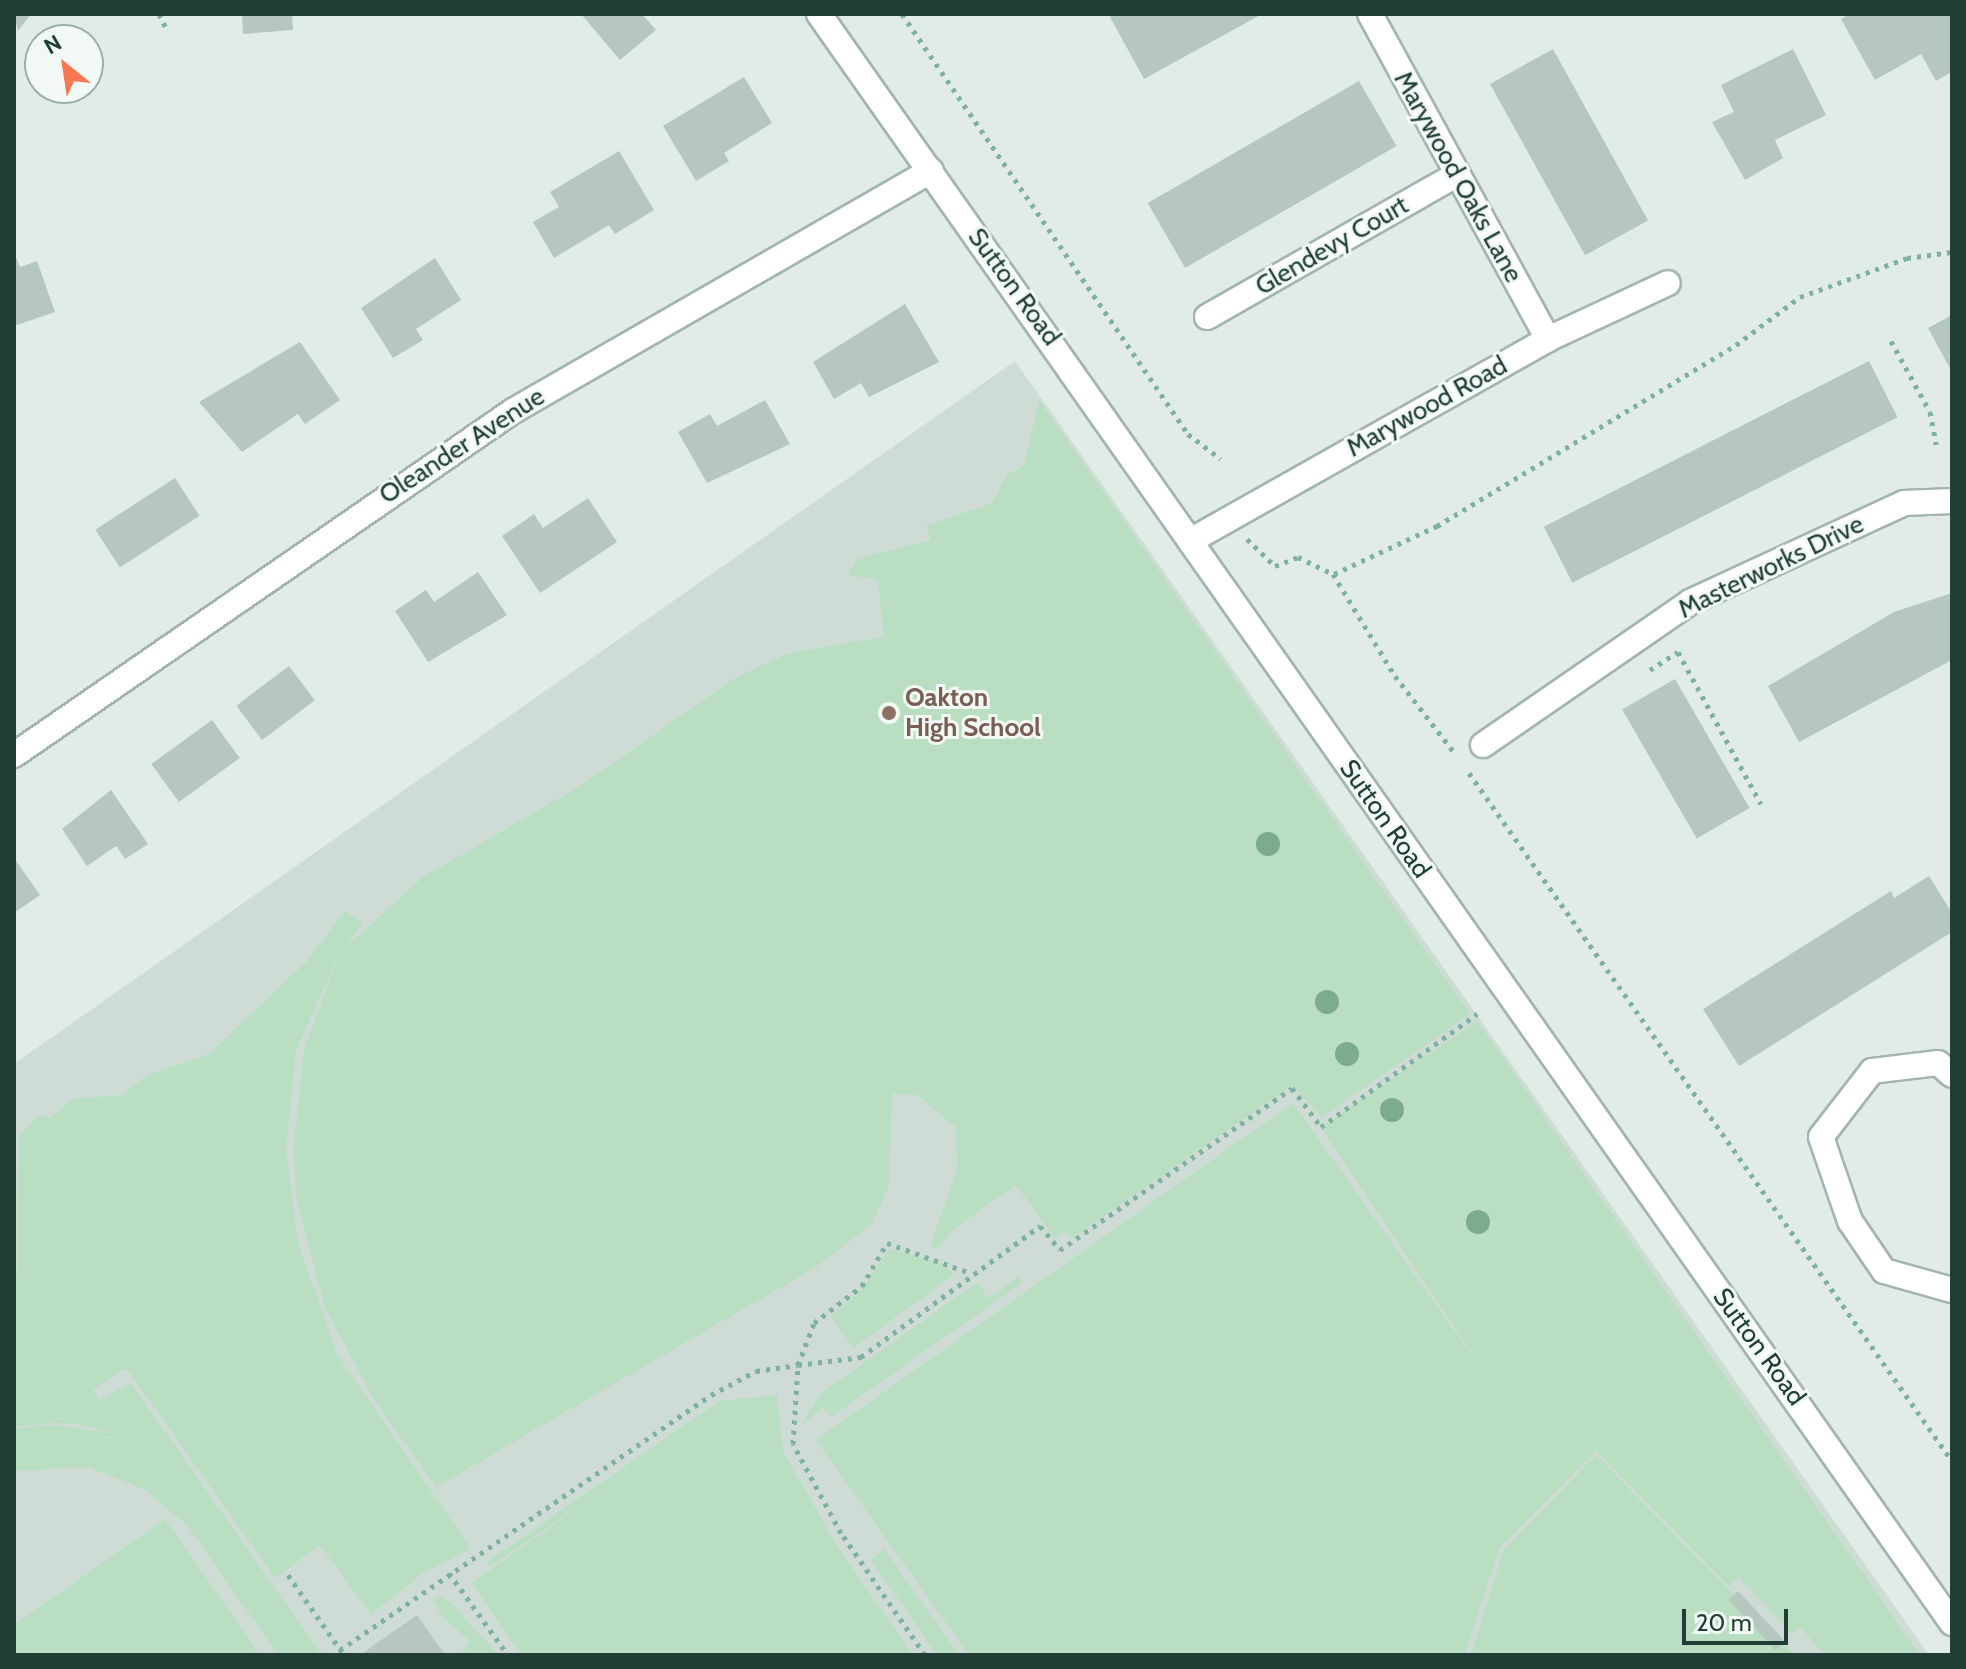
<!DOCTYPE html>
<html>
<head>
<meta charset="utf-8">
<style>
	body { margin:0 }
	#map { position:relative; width:1966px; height:1669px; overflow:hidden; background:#e1ece7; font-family:Cabin,sans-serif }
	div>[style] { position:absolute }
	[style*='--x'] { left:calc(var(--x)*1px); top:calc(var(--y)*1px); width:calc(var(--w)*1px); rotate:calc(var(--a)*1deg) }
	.built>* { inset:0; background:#cfdcd6 }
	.green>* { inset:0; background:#b9dec2 }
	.building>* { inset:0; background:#b6c7c0; transform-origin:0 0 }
	.path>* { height:5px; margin-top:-2.5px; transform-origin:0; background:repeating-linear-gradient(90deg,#80b1a0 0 4px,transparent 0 10px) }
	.roads { filter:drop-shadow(2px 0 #a3b4ae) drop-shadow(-2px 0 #a3b4ae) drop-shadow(0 2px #a3b4ae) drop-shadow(0 -2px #a3b4ae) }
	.minor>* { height:24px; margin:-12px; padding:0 12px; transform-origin:12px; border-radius:12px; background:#fff }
	.tertiary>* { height:24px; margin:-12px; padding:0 12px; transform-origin:12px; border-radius:12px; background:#fff }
	.trees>* { width:24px; height:24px; margin:-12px; border-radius:50%; background:#7cab8e }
	.dots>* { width:22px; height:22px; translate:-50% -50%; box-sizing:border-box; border:4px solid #f2f9f5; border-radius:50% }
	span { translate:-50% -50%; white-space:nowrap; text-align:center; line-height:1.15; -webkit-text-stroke:6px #f2f9f5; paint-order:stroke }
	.street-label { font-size:26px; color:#203e35 }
	.education-label { font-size:26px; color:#785e54; font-weight:700 }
	.left { translate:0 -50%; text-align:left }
	.frame { position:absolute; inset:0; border:16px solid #203e35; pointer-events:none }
	.north { position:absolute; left:24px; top:24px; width:80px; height:80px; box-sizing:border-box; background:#f2f9f5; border:2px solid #9eaea8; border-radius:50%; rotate:330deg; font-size:22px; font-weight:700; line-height:32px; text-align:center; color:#203e35 }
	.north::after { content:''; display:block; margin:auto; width:28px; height:36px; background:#f87753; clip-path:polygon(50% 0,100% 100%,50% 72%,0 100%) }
	.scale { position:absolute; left:1682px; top:1609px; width:106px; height:36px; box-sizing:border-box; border:4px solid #203e35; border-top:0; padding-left:10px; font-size:24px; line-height:28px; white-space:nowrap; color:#203e35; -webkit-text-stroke:6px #f2f9f5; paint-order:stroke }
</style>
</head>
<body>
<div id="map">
	<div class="built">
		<i style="clip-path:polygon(1015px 361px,1929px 1655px,14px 1655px,14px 1064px)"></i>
	</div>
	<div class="green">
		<i style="clip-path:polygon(1039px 400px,1470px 1014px,1322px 1117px,1292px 1085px,1072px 1238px,1064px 1232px,1055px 1238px,1016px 1185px,952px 1230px,937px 1249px,930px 1246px,957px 1169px,956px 1127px,916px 1094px,892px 1094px,889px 1186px,872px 1224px,816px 1267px,436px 1487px,376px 1403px,325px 1308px,297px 1201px,293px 1152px,304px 1049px,341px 951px,296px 1050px,286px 1149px,298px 1243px,337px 1354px,471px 1549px,423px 1573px,371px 1615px,320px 1545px,275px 1578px,127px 1369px,117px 1373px,93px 1390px,99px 1400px,131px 1383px,322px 1655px,278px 1655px,187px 1525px,144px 1489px,88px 1467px,14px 1471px,14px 1429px,55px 1425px,118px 1434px,77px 1424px,50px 1423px,14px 1427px,19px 1135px,39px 1115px,51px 1118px,72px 1099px,123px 1095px,147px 1075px,209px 1054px,307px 961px,345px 911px,363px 922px,345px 948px,423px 877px,582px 785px,735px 678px,789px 653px,884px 637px,878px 580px,848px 575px,858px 559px,931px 540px,926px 526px,992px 503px,1007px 475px,1024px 466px)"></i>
		<i style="clip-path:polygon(1477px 1021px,1920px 1655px,1825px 1655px,1800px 1627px,1792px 1634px,1739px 1577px,1729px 1586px,1596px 1451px,1499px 1548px,1465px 1655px,969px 1655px,816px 1440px,1293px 1103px,1494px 1387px,1321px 1127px)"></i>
		<i style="clip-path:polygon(889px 1249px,945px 1264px,954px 1275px,853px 1348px,831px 1316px,863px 1289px)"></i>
		<i style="clip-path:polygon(1018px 1277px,1022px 1283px,831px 1417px,823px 1408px,801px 1425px,820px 1394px,978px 1282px,988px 1299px)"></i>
		<i style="clip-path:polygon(777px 1395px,783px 1451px,839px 1549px,913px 1655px,522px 1655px,472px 1583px,631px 1470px,490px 1567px,487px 1562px,719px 1401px)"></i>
		<i style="clip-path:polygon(1596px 1455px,1794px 1655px,1471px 1655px,1503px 1551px)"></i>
		<i style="clip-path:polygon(165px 1519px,260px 1655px,14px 1655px,14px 1625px)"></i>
		<i style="clip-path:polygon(884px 1549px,959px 1655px,937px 1655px,871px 1560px)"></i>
		<i style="clip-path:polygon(438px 1596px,450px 1602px,499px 1655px,461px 1655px,469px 1640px,443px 1617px,432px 1600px)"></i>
	</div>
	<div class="building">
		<i style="clip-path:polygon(14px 14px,31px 14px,18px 31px)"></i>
		<i style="clip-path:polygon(242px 14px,292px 14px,293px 30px,243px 34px)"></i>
		<i style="clip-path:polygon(581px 14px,642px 14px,656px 30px,620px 60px)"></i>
		<i style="clip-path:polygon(1115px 14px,1262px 14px,1144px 79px,1110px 17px)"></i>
		<i style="clip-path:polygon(1850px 14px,1952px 14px,1952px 72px,1936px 81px,1921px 54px,1875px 80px,1841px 19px)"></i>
		<i style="left:1553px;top:49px;width:196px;height:72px;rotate:61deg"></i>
		<i style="clip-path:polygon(1793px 49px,1826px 115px,1775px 140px,1783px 158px,1745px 180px,1712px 122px,1734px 112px,1721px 85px)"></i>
		<i style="clip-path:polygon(744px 77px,772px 123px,724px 153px,729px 161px,696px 181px,663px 126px)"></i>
		<i style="left:1359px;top:81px;width:75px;height:244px;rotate:60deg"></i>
		<i style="clip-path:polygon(619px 151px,654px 210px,615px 234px,609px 225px,554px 258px,533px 222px,559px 207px,550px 192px)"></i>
		<i style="clip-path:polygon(14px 252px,20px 267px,37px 261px,55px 312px,14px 326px)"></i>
		<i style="clip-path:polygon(435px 258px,461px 300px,416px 329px,423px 340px,393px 358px,361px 308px)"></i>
		<i style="clip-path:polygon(905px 304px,939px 362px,869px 397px,861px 383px,834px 399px,813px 362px)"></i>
		<i style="clip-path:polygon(1952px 315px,1952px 372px,1928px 328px)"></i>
		<i style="clip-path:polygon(300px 342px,340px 400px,305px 424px,298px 414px,242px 452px,199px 402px)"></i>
		<i style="left:1869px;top:361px;width:63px;height:365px;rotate:63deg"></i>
		<i style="clip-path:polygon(765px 400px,790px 444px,707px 483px,678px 432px,710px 414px,717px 426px)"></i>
		<i style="left:175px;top:478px;width:45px;height:95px;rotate:57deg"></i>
		<i style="clip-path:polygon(588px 498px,617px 542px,540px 593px,502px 536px,534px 514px,543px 528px)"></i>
		<i style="clip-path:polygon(478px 572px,507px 615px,428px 662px,395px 611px,426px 590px,434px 602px)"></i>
		<i style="clip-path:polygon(1952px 593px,1952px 660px,1799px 742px,1768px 686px,1894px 612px)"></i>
		<i style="left:289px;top:666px;width:43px;height:66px;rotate:53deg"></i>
		<i style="left:1675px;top:679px;width:149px;height:61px;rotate:60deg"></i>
		<i style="left:212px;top:720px;width:47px;height:75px;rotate:54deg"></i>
		<i style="clip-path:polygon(111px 790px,148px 844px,125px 859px,116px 846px,87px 866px,62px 829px)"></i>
		<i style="clip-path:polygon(14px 858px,40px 895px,14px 913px)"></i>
		<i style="clip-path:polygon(1929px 876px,1952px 913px,1952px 932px,1739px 1066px,1703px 1009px,1891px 891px,1894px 898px)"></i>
		<i style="left:1738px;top:1591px;width:69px;height:13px;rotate:47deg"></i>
		<i style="clip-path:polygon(417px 1615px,445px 1655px,360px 1655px)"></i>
	</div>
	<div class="path">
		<i style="--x:159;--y:14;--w:18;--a:63"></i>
		<i style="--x:902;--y:14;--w:508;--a:55.75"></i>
		<i style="--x:1188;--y:434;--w:41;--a:37.1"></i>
		<i style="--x:1891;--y:341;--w:81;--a:61.2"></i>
		<i style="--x:1930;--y:412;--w:33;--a:79"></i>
		<i style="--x:1247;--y:539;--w:39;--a:44"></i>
		<i style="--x:1275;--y:566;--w:25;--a:-21"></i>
		<i style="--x:1298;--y:557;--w:39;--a:26"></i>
		<i style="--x:1333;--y:574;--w:119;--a:58.7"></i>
		<i style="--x:1395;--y:676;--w:96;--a:52.2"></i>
		<i style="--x:1334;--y:574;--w:114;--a:-25"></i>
		<i style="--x:1437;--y:526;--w:350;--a:-31.2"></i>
		<i style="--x:1736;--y:345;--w:80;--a:-36.9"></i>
		<i style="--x:1800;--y:297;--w:114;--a:-20"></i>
		<i style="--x:1907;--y:258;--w:45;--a:-7.6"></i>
		<i style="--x:1650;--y:670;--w:33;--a:-33"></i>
		<i style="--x:1678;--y:652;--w:173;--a:61.4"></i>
		<i style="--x:1469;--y:773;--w:841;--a:54.93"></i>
		<i style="--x:449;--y:1573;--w:101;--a:54.3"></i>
		<i style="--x:288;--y:1575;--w:98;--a:55"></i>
		<i style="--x:340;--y:1650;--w:450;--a:-34.5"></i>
		<i style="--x:711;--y:1395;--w:51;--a:-28.1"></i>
		<i style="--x:756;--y:1371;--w:42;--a:-8.1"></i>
		<i style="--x:798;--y:1365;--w:45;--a:-69.1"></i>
		<i style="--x:814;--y:1323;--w:61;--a:-37.6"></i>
		<i style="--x:862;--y:1286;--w:50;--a:-59.8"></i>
		<i style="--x:887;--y:1243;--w:88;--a:19.9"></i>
		<i style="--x:925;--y:1655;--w:148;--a:-124.5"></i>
		<i style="--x:841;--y:1533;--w:101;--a:-118.3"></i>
		<i style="--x:793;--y:1444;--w:79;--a:-86.4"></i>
		<i style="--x:798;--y:1365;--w:64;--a:-7.2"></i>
		<i style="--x:861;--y:1357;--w:222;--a:-36.2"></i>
		<i style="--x:1040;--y:1226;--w:31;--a:50"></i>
		<i style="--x:1060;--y:1250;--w:283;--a:-34.9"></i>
		<i style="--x:1292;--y:1088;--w:49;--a:53.4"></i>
		<i style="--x:1321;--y:1127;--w:193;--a:-35.9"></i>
	</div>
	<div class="roads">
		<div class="minor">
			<i style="--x:1370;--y:14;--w:371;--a:61.3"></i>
			<i style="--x:1207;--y:317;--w:287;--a:-29.7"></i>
			<i style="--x:1190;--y:541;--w:411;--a:-29.4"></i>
			<i style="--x:1548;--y:339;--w:132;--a:-25"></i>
			<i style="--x:1483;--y:745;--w:252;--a:-34.6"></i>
			<i style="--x:1690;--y:602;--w:236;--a:-24.8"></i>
			<i style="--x:1904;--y:503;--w:48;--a:-2.4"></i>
			<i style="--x:14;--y:755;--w:606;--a:-34.58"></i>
			<i style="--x:513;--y:411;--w:482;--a:-29.9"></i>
			<i style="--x:1952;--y:1075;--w:18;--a:-139"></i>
			<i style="--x:1938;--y:1063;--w:66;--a:173.1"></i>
			<i style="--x:1872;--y:1071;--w:83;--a:127.7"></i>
			<i style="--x:1821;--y:1137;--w:89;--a:71"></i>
			<i style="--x:1850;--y:1221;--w:60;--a:55.8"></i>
			<i style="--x:1884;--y:1271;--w:71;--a:15.6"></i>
		</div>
		<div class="tertiary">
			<i style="--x:819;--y:14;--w:1968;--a:54.85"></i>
		</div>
	</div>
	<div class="trees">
		<i style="left:1268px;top:844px"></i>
		<i style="left:1327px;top:1002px"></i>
		<i style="left:1347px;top:1054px"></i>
		<i style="left:1392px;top:1110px"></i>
		<i style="left:1478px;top:1222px"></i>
	</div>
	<div class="dots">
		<i style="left:889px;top:713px;background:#8d6e63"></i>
	</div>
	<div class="street-label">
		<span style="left:1458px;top:177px;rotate:61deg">Marywood Oaks Lane</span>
		<span style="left:1332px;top:246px;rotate:-30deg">Glendevy Court</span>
		<span style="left:1014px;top:287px;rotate:54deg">Sutton Road</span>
		<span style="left:1427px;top:407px;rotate:-29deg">Marywood Road</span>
		<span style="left:462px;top:446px;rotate:-33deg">Oleander Avenue</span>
		<span style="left:1771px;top:567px;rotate:-26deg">Masterworks Drive</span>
		<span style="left:1385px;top:819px;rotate:55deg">Sutton Road</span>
		<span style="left:1759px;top:1347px;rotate:54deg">Sutton Road</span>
	</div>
	<div class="education-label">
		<span class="left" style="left:905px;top:713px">Oakton<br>High School</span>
	</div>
	<div class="frame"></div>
	<div class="north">N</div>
	<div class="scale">20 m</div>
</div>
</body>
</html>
